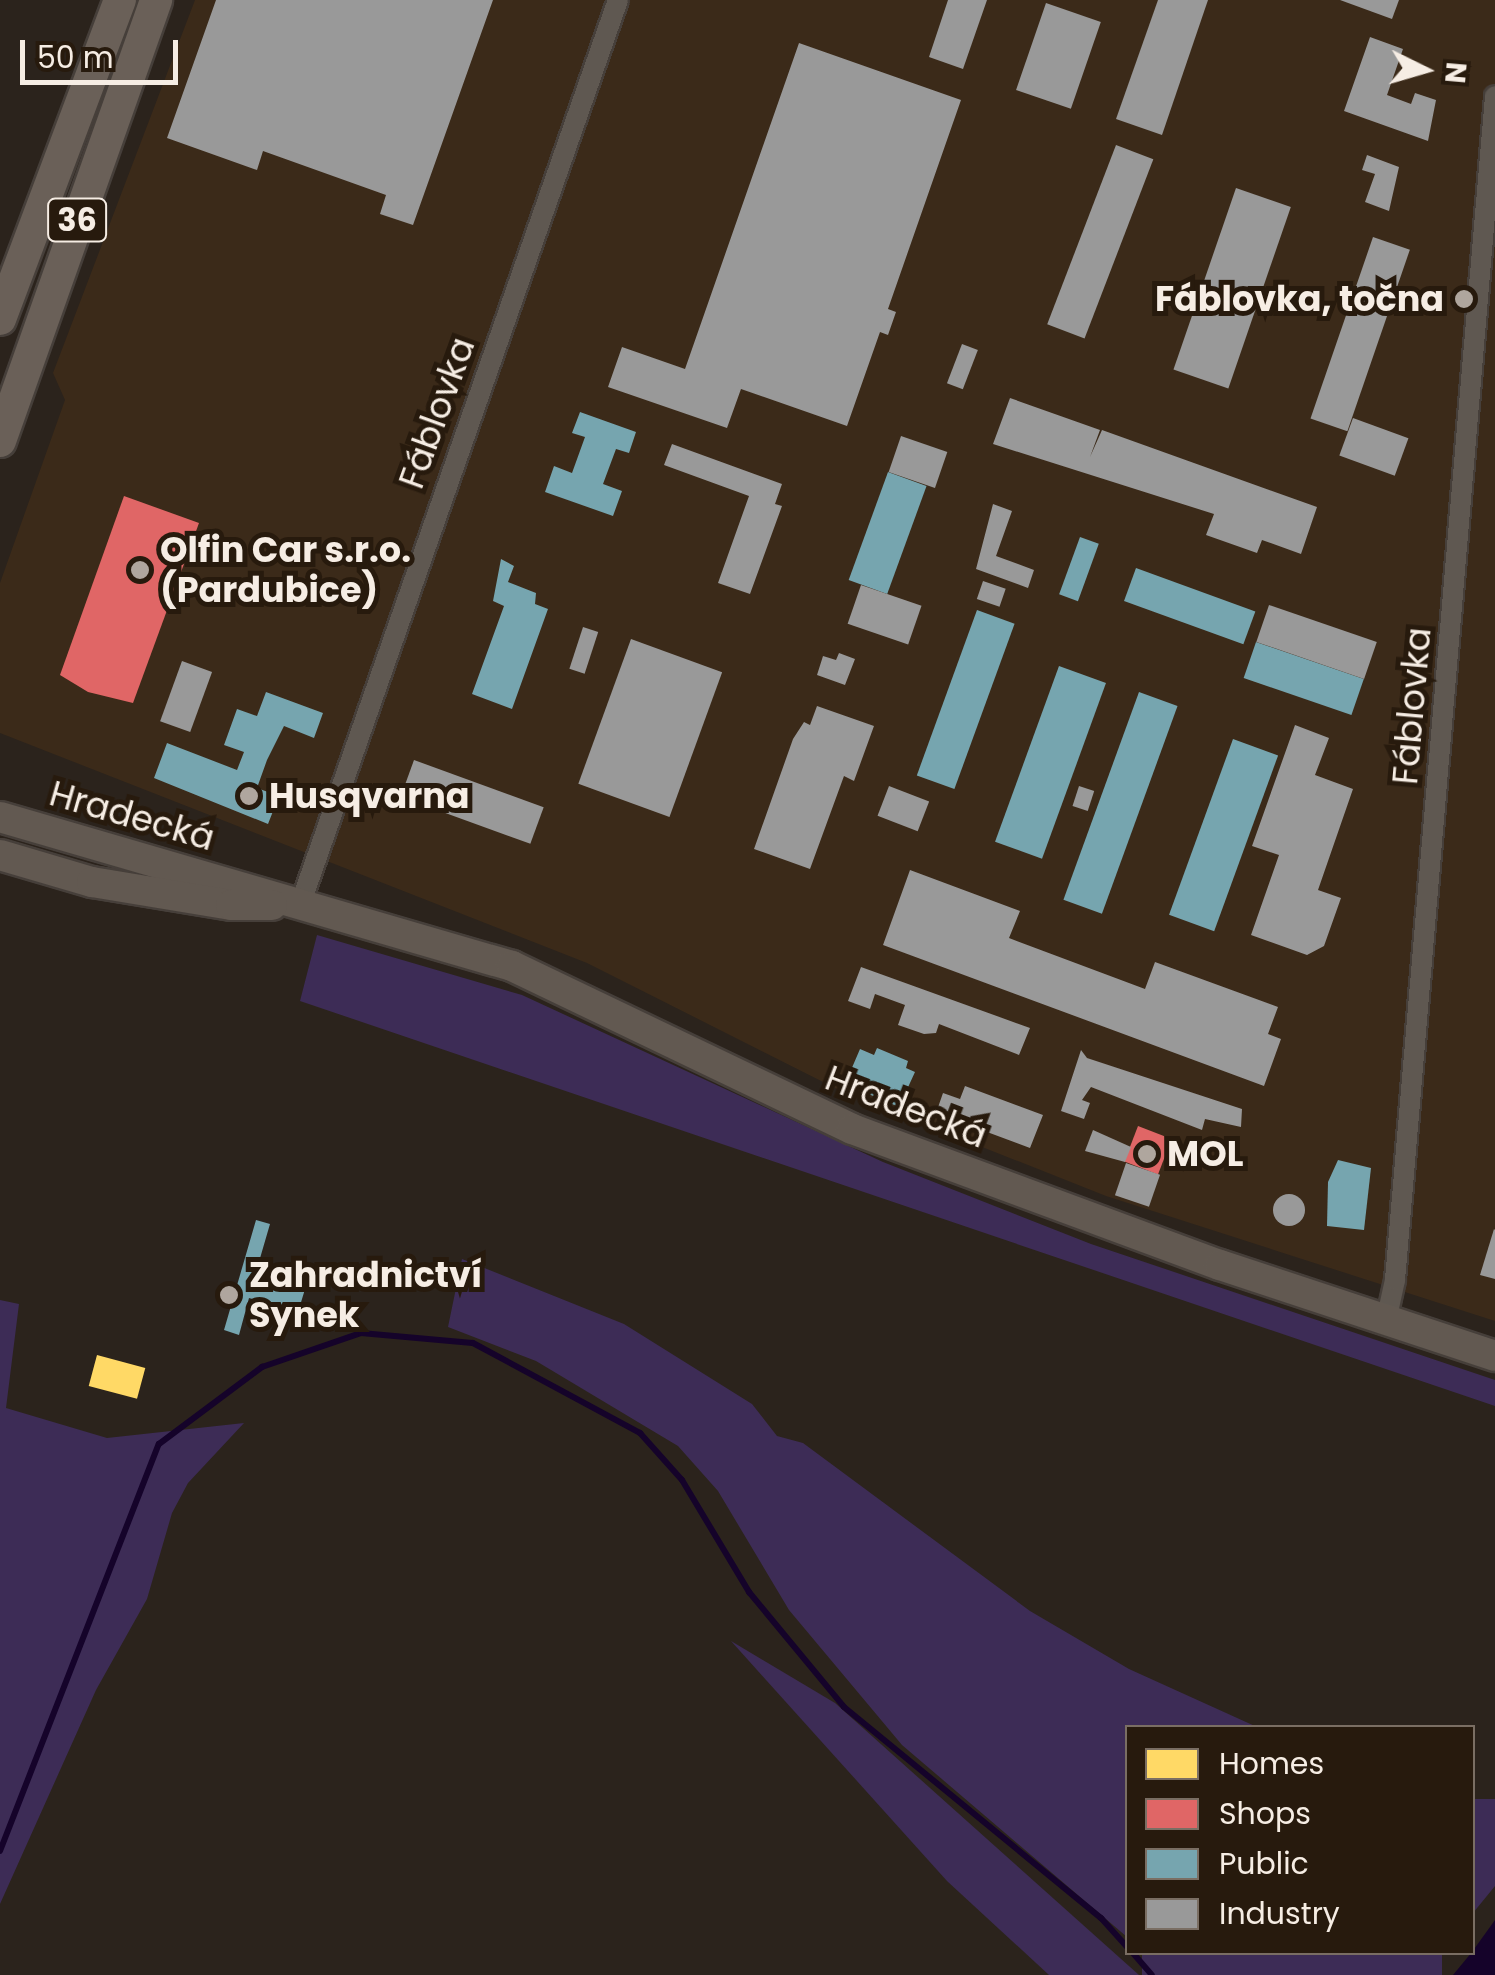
<!DOCTYPE html>
<html>
<head>
<meta charset="utf-8">
<style>
	body { margin:0 }
	#map { position:relative; width:1495px; height:1975px; overflow:hidden; background:#2b231c; font-family:Poppins,sans-serif }
	div>[style] { position:absolute }
	[style*='--x'] { left:calc(var(--x)*1px); top:calc(var(--y)*1px); width:calc(var(--w)*1px); rotate:calc(var(--a)*1deg) }
	.built>* { inset:0; background:#3b2a19 }
	.green>* { inset:0; background:#3d2c56; transform-origin:0 0 }
	.water>* { inset:0; background:#15032a }
	.homes>* { inset:0; background:#ffd966; transform-origin:0 0 }
	.shops>* { inset:0; background:#e06666; transform-origin:0 0 }
	.public>* { inset:0; background:#76a5af; transform-origin:0 0 }
	.industry>* { inset:0; background:#999; transform-origin:0 0 }
	.round { border-radius:50% }
	.stream>* { height:6px; margin:-3px; padding:0 3px; transform-origin:3px; border-radius:3px; background:#15032a }
	.roads { filter:drop-shadow(2px 0 #463f3a) drop-shadow(-2px 0 #463f3a) drop-shadow(0 2px #463f3a) drop-shadow(0 -2px #463f3a) }
	.minor>* { height:20px; margin:-10px; padding:0 10px; transform-origin:10px; border-radius:10px; background:#5f5851 }
	.secondary>* { height:30px; margin:-15px; padding:0 15px; transform-origin:15px; border-radius:15px; background:#625951 }
	.primary>* { height:32px; margin:-16px; padding:0 16px; transform-origin:16px; border-radius:16px; background:#6a6058 }
	.dots>* { width:28px; height:28px; translate:-50% -50%; box-sizing:border-box; border:5px solid #271a0d; border-radius:50% }
	span { translate:-50% -50%; white-space:nowrap; text-align:center; line-height:1.15; -webkit-text-stroke:10px #271a0d; paint-order:stroke }
	.shield-label span { padding:2px 8px; background:#271a0d; border:2px solid; border-radius:8px; -webkit-text-stroke-width:0 }
	.shield-label { font-size:32px; color:#f6ede4; font-weight:700 }
	.poi-label { font-size:35px; color:#f6ede4; font-weight:700 }
	.right { translate:-100% -50%; text-align:right }
	.left { translate:0 -50%; text-align:left }
	.street-label { font-size:35px; color:#f6ede4 }
	.legend { position:absolute; left:1125px; top:1725px; width:350px; height:230px; box-sizing:border-box; background:#271a0d; border:2px solid #7a6e63; margin:0; padding:12px 18px; list-style:none; font-size:30px; color:#f6ede4 }
	.legend li { display:flex; align-items:center; gap:20px; height:50px }
	.legend b { width:50px; border:2px solid #7a6e63 }
	.north { position:absolute; left:1375px; top:20px; width:100px; height:100px; -webkit-text-stroke:8px #271a0d; paint-order:stroke; rotate:95deg; font-size:28px; font-weight:700; line-height:40px; text-align:center; color:#f6ede4 }
	.north::after { content:''; display:block; margin:auto; width:35px; height:45px; background:#f6ede4; clip-path:polygon(50% 0,100% 100%,50% 72%,0 100%) }
	.scale { position:absolute; left:20px; top:40px; width:158px; height:45px; box-sizing:border-box; border:5px solid #f6ede4; border-top:0; padding-left:12px; font-size:30px; line-height:35px; white-space:nowrap; color:#f6ede4; -webkit-text-stroke:8px #271a0d; paint-order:stroke }
</style>
</head>
<body>
<div id="map">
	<div class="built">
		<i style="clip-path:polygon(195px 0,1495px 0,1495px 1321px,1106px 1196px,841px 1091px,587px 963px,0 733px,0 583px,65px 400px,53px 373px)"></i>
	</div>
	<div class="green">
		<i style="clip-path:polygon(317px 935px,522px 995px,883px 1162px,1091px 1244px,1495px 1380px,1495px 1406px,300px 1001px)"></i>
		<i style="clip-path:polygon(462px 1259px,624px 1324px,752px 1404px,777px 1436px,803px 1443px,1030px 1611px,1129px 1669px,1257px 1727px,1128px 1728px,1127px 1937px,902px 1745px,789px 1610px,718px 1491px,678px 1446px,536px 1361px,448px 1327px)"></i>
		<i style="clip-path:polygon(0 1300px,19px 1304px,6px 1408px,107px 1438px,244px 1423px,188px 1483px,172px 1513px,147px 1599px,96px 1690px,0 1904px)"></i>
		<i style="clip-path:polygon(731px 1641px,835px 1703px,1139px 1975px,1049px 1975px,947px 1881px)"></i>
		<i style="clip-path:polygon(1472px 1799px,1495px 1799px,1495px 1886px,1473px 1913px)"></i>
		<i style="left:1142px;top:1953px;width:300px;height:31px"></i>
	</div>
	<div class="water">
		<i style="clip-path:polygon(1495px 1920px,1495px 1975px,1453px 1975px,1472px 1952px)"></i>
	</div>
	<div class="homes">
		<i style="left:97px;top:1355px;width:50px;height:32px;rotate:15deg"></i>
	</div>
	<div class="shops">
		<i style="clip-path:polygon(124px 496px,199px 523px,133px 703px,88px 692px,60px 675px)"></i>
		<i style="left:1138px;top:1126px;width:36px;height:38px;rotate:21deg"></i>
	</div>
	<div class="public">
		<i style="clip-path:polygon(580px 412px,636px 432px,629px 453px,616px 449px,603px 484px,622px 491px,613px 516px,545px 492px,554px 466px,572px 473px,585px 437px,572px 433px)"></i>
		<i style="left:888px;top:472px;width:41px;height:115px;rotate:20deg"></i>
		<i style="left:1080px;top:537px;width:20px;height:61px;rotate:20deg"></i>
		<i style="clip-path:polygon(501px 559px,514px 566px,508px 582px,536px 593px,535px 604px,548px 609px,512px 709px,472px 694px,504px 606px,493px 601px)"></i>
		<i style="left:1136px;top:568px;width:127px;height:35px;rotate:20deg"></i>
		<i style="left:977px;top:610px;width:40px;height:176px;rotate:20deg"></i>
		<i style="left:1256px;top:642px;width:114px;height:38px;rotate:19deg"></i>
		<i style="left:1059px;top:666px;width:50px;height:187px;rotate:20deg"></i>
		<i style="clip-path:polygon(266px 692px,323px 713px,314px 738px,284px 726px,267px 760px,257px 788px,279px 796px,268px 824px,154px 778px,167px 743px,237px 770px,244px 752px,224px 745px,237px 709px,257px 716px)"></i>
		<i style="left:1139px;top:692px;width:41px;height:221px;rotate:20deg"></i>
		<i style="left:1233px;top:739px;width:48px;height:187px;rotate:20deg"></i>
		<i style="clip-path:polygon(877px 1048px,908px 1061px,906px 1068px,915px 1072px,899px 1107px,845px 1084px,860px 1049px,874px 1055px)"></i>
		<i style="clip-path:polygon(1338px 1160px,1371px 1168px,1364px 1230px,1327px 1226px,1328px 1182px)"></i>
		<i style="clip-path:polygon(256px 1220px,270px 1224px,256px 1272px,306px 1286px,298px 1312px,249px 1298px,239px 1335px,224px 1330px)"></i>
	</div>
	<div class="industry">
		<i style="clip-path:polygon(216px 0,493px 0,413px 225px,380px 214px,386px 195px,263px 151px,257px 170px,167px 138px)"></i>
		<i style="clip-path:polygon(948px 0,987px 0,963px 69px,929px 57px)"></i>
		<i style="clip-path:polygon(1158px 0,1208px 0,1162px 135px,1116px 119px)"></i>
		<i style="clip-path:polygon(1340px 0,1399px 0,1392px 19px)"></i>
		<i style="left:1046px;top:3px;width:58px;height:92px;rotate:19deg"></i>
		<i style="clip-path:polygon(1370px 37px,1403px 49px,1387px 95px,1411px 104px,1415px 93px,1436px 100px,1428px 141px,1344px 111px)"></i>
		<i style="clip-path:polygon(799px 43px,961px 100px,888px 309px,896px 312px,888px 335px,880px 332px,847px 426px,741px 389px,727px 428px,608px 387px,622px 347px,685px 369px)"></i>
		<i style="left:1116px;top:145px;width:40px;height:192px;rotate:21deg"></i>
		<i style="clip-path:polygon(1367px 155px,1399px 167px,1389px 211px,1365px 202px,1375px 174px,1362px 170px)"></i>
		<i style="left:1236px;top:188px;width:58px;height:192px;rotate:19deg"></i>
		<i style="left:1373px;top:237px;width:39px;height:192px;rotate:19deg"></i>
		<i style="left:962px;top:344px;width:17px;height:42px;rotate:21deg"></i>
		<i style="clip-path:polygon(1010px 398px,1100px 430px,1090px 457px,1102px 430px,1317px 507px,1301px 554px,1262px 540px,1257px 553px,1206px 535px,1214px 514px,993px 444px)"></i>
		<i style="left:1353px;top:418px;width:59px;height:40px;rotate:20deg"></i>
		<i style="left:901px;top:436px;width:49px;height:38px;rotate:19deg"></i>
		<i style="clip-path:polygon(672px 444px,782px 484px,775px 504px,782px 506px,750px 594px,718px 583px,749px 496px,664px 465px)"></i>
		<i style="clip-path:polygon(993px 504px,1012px 511px,996px 556px,1034px 570px,1028px 588px,976px 569px)"></i>
		<i style="left:983px;top:581px;width:24px;height:19px;rotate:19deg"></i>
		<i style="left:861px;top:585px;width:64px;height:41px;rotate:19deg"></i>
		<i style="left:1269px;top:605px;width:114px;height:39px;rotate:19deg"></i>
		<i style="left:583px;top:627px;width:16px;height:44px;rotate:18deg"></i>
		<i style="left:631px;top:639px;width:97px;height:154px;rotate:20deg"></i>
		<i style="clip-path:polygon(839px 653px,855px 659px,845px 685px,817px 675px,823px 656px,836px 660px)"></i>
		<i style="left:182px;top:661px;width:32px;height:64px;rotate:20deg"></i>
		<i style="clip-path:polygon(817px 706px,874px 726px,854px 781px,844px 776px,810px 869px,754px 849px,793px 739px,804px 722px,810px 725px)"></i>
		<i style="clip-path:polygon(1295px 725px,1329px 738px,1315px 775px,1353px 789px,1318px 890px,1341px 898px,1324px 946px,1307px 955px,1251px 935px,1279px 855px,1252px 846px)"></i>
		<i style="left:414px;top:760px;width:138px;height:39px;rotate:20deg"></i>
		<i style="left:889px;top:786px;width:43px;height:32px;rotate:21deg"></i>
		<i style="left:1079px;top:786px;width:16px;height:21px;rotate:18deg"></i>
		<i style="clip-path:polygon(910px 870px,1020px 911px,1009px 938px,1145px 989px,1155px 962px,1278px 1007px,1268px 1034px,1281px 1039px,1264px 1086px,883px 945px)"></i>
		<i style="clip-path:polygon(861px 967px,1030px 1028px,1019px 1055px,939px 1024px,936px 1033px,924px 1034px,898px 1025px,905px 1005px,875px 994px,870px 1009px,848px 1001px)"></i>
		<i style="clip-path:polygon(1081px 1050px,1087px 1058px,1242px 1109px,1241px 1127px,1205px 1119px,1202px 1130px,1091px 1087px,1082px 1100px,1090px 1103px,1084px 1119px,1061px 1111px)"></i>
		<i style="clip-path:polygon(965px 1086px,1043px 1115px,1030px 1148px,936px 1113px,943px 1093px,960px 1099px)"></i>
		<i style="clip-path:polygon(1093px 1130px,1131px 1147px,1125px 1162px,1085px 1151px)"></i>
		<i style="left:1126px;top:1163px;width:36px;height:34px;rotate:19deg"></i>
		<i class="round" style="left:1273px;top:1194px;width:32px;height:32px"></i>
		<i style="clip-path:polygon(1494px 1229px,1495px 1230px,1495px 1279px,1480px 1275px)"></i>
	</div>
	<div class="stream">
		<i style="--x:0;--y:1851;--w:437;--a:-68.7"></i>
		<i style="--x:159;--y:1444;--w:129;--a:-36.8"></i>
		<i style="--x:262;--y:1367;--w:105;--a:-19"></i>
		<i style="--x:361;--y:1333;--w:112;--a:5.1"></i>
		<i style="--x:473;--y:1343;--w:190;--a:28.3"></i>
		<i style="--x:640;--y:1433;--w:63;--a:48.2"></i>
		<i style="--x:682;--y:1480;--w:131;--a:59.1"></i>
		<i style="--x:749;--y:1592;--w:149;--a:50.4"></i>
		<i style="--x:844;--y:1707;--w:333;--a:39.4"></i>
		<i style="--x:1101;--y:1918;--w:40;--a:48"></i>
		<i style="--x:1132;--y:1952;--w:30;--a:49"></i>
	</div>
	<div class="roads">
		<div class="minor">
			<i style="--x:300;--y:905;--w:959;--a:-70.64"></i>
			<i style="--x:1386;--y:1321;--w:42;--a:-77.6"></i>
			<i style="--x:1395;--y:1280;--w:1188;--a:-85.17"></i>
		</div>
		<div class="secondary">
			<i style="--x:0;--y:817;--w:533;--a:16.23"></i>
			<i style="--x:512;--y:966;--w:377;--a:25.6"></i>
			<i style="--x:852;--y:1129;--w:392;--a:20.3"></i>
			<i style="--x:1220;--y:1265;--w:290;--a:18.3"></i>
			<i style="--x:0;--y:855;--w:96;--a:16.4"></i>
			<i style="--x:92;--y:882;--w:141;--a:9.4"></i>
			<i style="--x:231;--y:905;--w:41;--a:0"></i>
		</div>
		<div class="primary">
			<i style="--x:0;--y:319;--w:341;--a:-69.4"></i>
			<i style="--x:0;--y:441;--w:468;--a:-70.5"></i>
		</div>
	</div>
	<div class="dots">
		<i style="left:1464px;top:299px;background:#afa69e"></i>
		<i style="left:140px;top:570px;background:#afa69e"></i>
		<i style="left:249px;top:796px;background:#afa69e"></i>
		<i style="left:1147px;top:1154px;background:#afa69e"></i>
		<i style="left:229px;top:1295px;background:#afa69e"></i>
	</div>
	<div class="shield-label">
		<span style="left:77px;top:220px">36</span>
	</div>
	<div class="poi-label">
		<span class="right" style="left:1444px;top:299px">Fáblovka, točna</span>
		<span class="left" style="left:160px;top:570px">Olfin Car s.r.o.<br>(Pardubice)</span>
		<span class="left" style="left:269px;top:796px">Husqvarna</span>
		<span class="left" style="left:1167px;top:1154px">MOL</span>
		<span class="left" style="left:249px;top:1295px">Zahradnictví<br>Synek</span>
	</div>
	<div class="street-label">
		<span style="left:437px;top:413px;rotate:-70deg">Fáblovka</span>
		<span style="left:1412px;top:706px;rotate:-85deg">Fáblovka</span>
		<span style="left:132px;top:816px;rotate:16deg">Hradecká</span>
		<span style="left:906px;top:1107px;rotate:21deg">Hradecká</span>
	</div>
	<ul class="legend">
	<li><b style="height:28px;background:#ffd966"></b>Homes</li>
	<li><b style="height:28px;background:#e06666"></b>Shops</li>
	<li><b style="height:28px;background:#76a5af"></b>Public</li>
	<li><b style="height:28px;background:#999"></b>Industry</li>
	</ul>
	<div class="north">N</div>
	<div class="scale">50 m</div>
</div>
</body>
</html>
